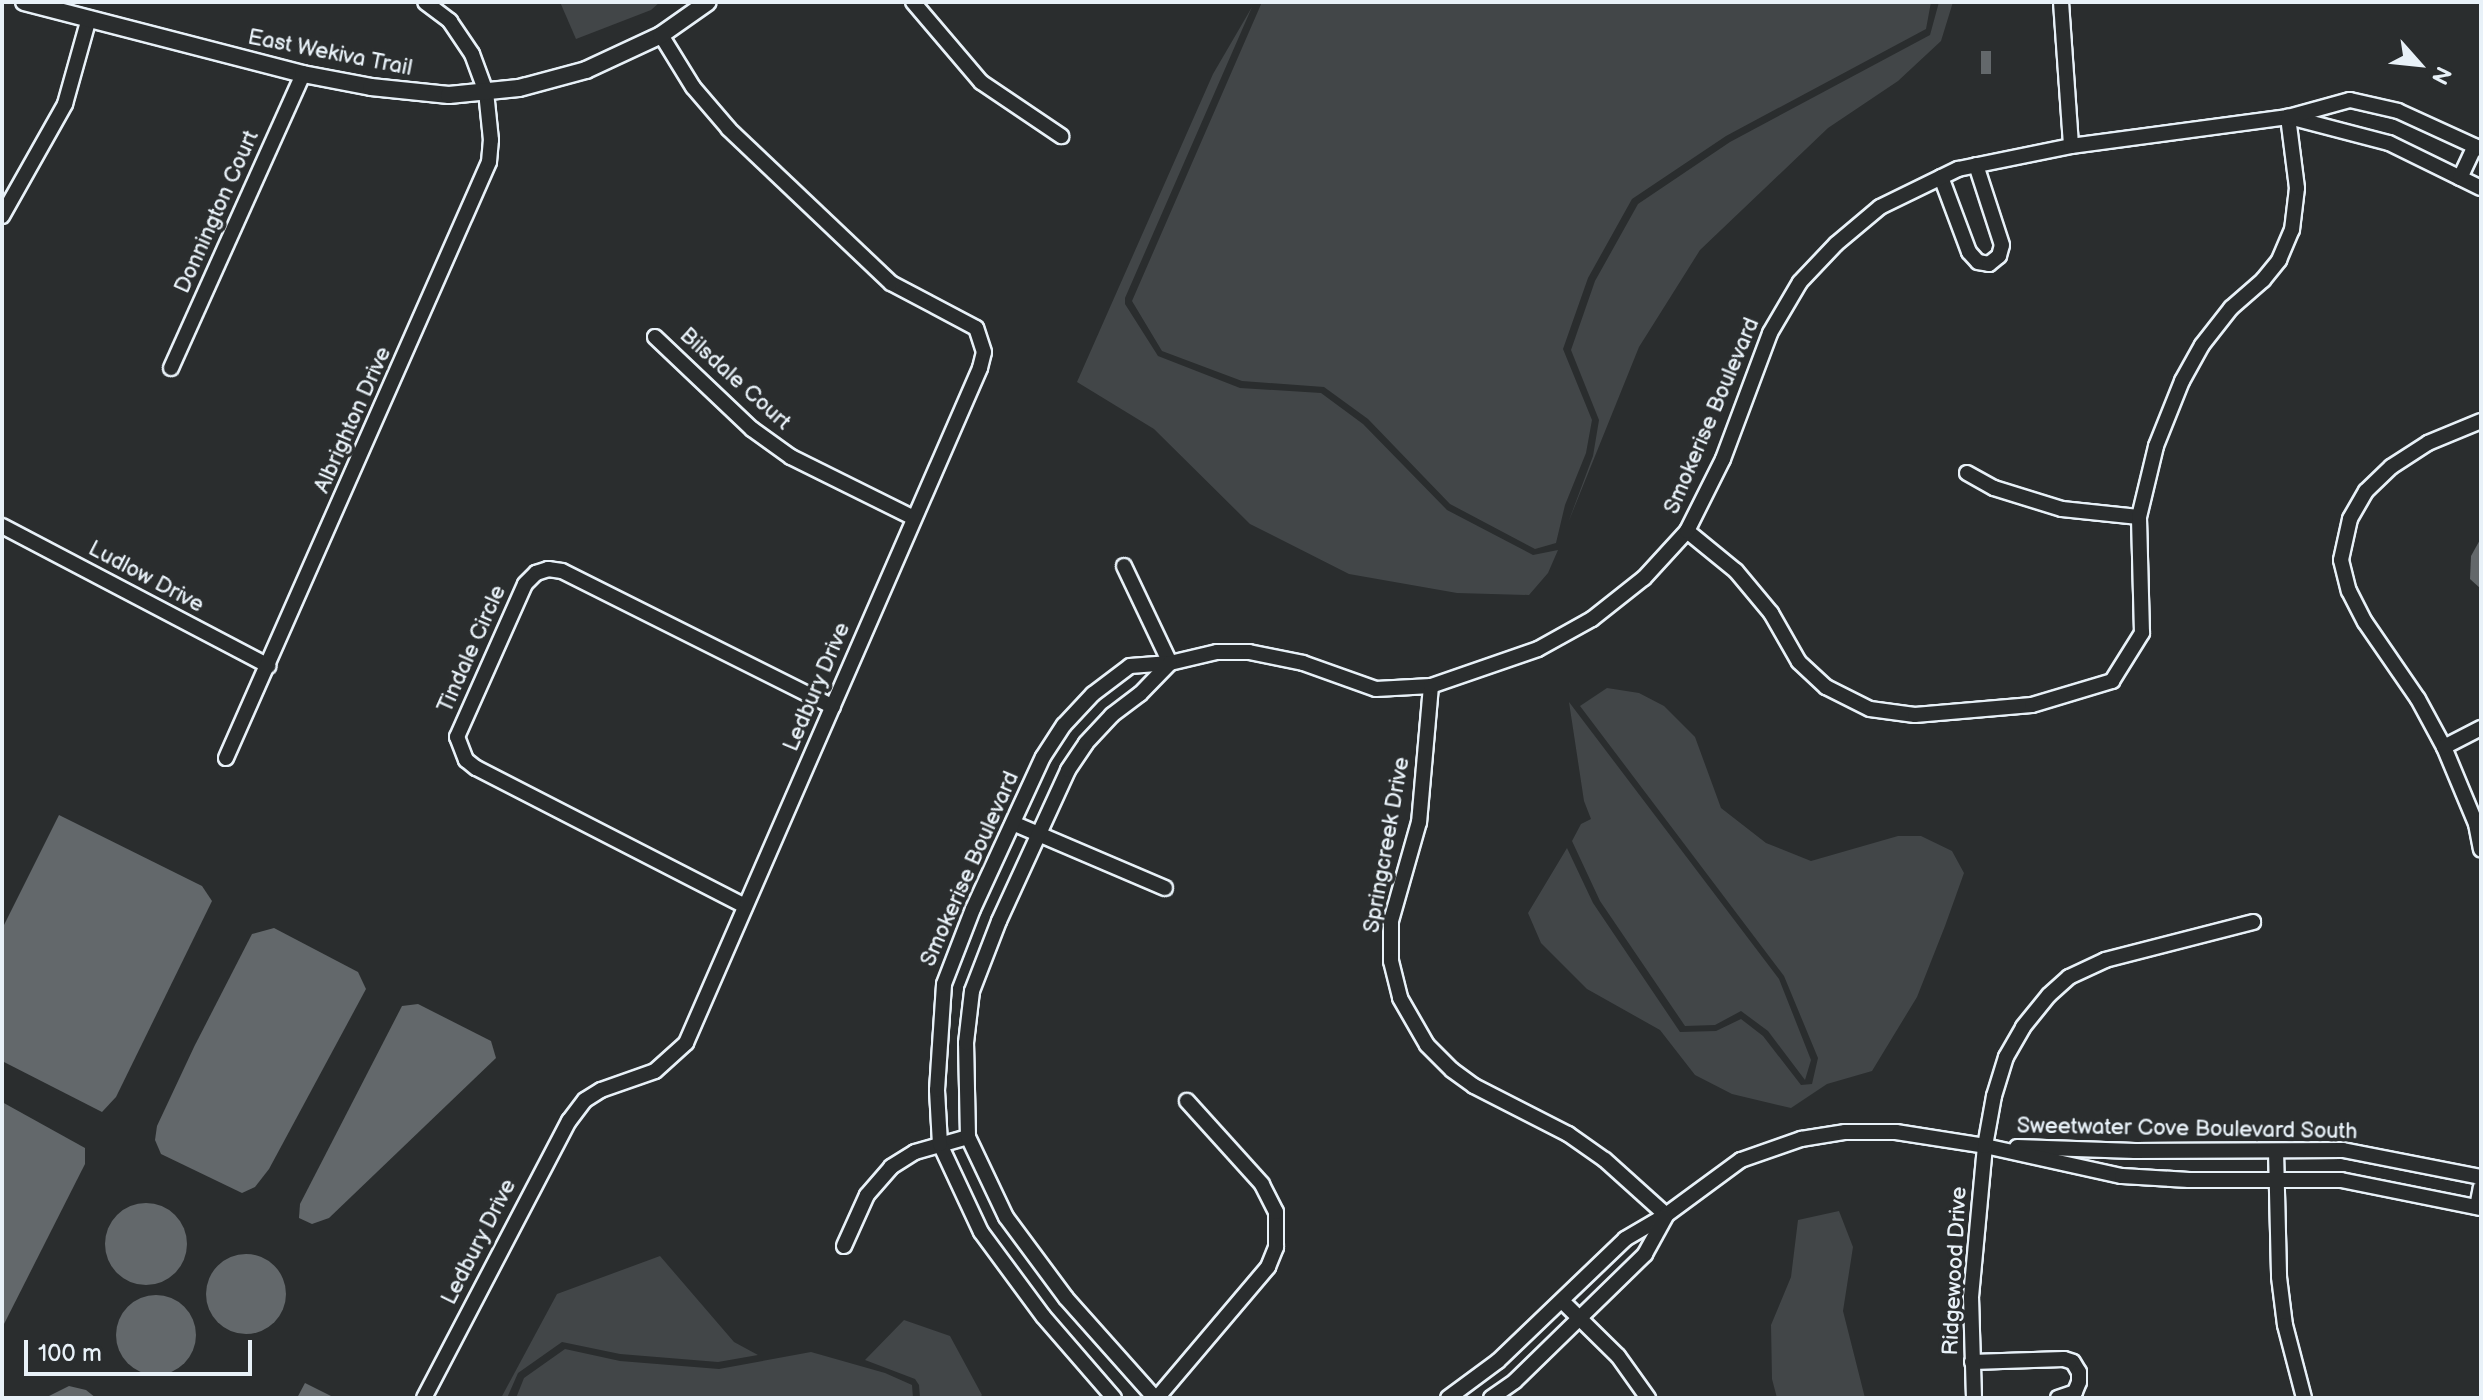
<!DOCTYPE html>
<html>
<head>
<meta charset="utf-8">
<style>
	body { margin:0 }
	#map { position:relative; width:2483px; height:1400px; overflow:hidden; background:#2a2d2e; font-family:"Balsamiq Sans",sans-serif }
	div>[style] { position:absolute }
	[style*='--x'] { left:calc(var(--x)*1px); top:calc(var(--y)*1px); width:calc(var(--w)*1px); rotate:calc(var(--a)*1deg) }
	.green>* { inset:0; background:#424648 }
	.water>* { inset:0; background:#63686b; transform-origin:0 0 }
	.round { border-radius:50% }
	.roads { filter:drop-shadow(2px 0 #e8f1f8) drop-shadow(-2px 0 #e8f1f8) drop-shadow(0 2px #e8f1f8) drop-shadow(0 -2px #e8f1f8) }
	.minor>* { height:14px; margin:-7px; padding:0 7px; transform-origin:7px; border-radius:7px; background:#2a2d2e }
	.tertiary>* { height:16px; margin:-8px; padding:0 8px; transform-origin:8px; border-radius:8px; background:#2a2d2e }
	span { translate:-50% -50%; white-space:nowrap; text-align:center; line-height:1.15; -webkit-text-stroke:7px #2a2d2e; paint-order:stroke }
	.street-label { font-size:22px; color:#e8f1f8 }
	.frame { position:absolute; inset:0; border:4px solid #e8f1f8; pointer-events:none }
	.north { position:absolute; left:2379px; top:24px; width:80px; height:80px; -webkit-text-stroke:6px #2a2d2e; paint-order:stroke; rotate:117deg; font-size:22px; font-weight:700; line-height:32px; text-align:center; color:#e8f1f8 }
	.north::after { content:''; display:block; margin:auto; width:28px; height:36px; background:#e8f1f8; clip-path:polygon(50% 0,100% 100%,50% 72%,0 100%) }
	.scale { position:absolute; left:24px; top:1340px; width:228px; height:36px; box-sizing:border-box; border:4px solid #e8f1f8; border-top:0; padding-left:10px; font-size:24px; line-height:28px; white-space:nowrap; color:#e8f1f8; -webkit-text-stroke:6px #2a2d2e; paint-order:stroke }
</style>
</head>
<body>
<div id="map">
	<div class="green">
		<i style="clip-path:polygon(560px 2px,660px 2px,651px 10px,576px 39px)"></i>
		<i style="clip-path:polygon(1262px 2px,1931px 2px,1926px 29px,1726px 136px,1632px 199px,1588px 278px,1563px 349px,1592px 420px,1586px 453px,1565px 505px,1556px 543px,1535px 549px,1450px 504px,1368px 419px,1324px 387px,1242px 381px,1162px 351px,1132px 301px)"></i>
		<i style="clip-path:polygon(1939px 2px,1953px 2px,1941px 41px,1898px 81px,1828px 128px,1700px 250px,1639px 347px,1568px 523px,1593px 456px,1599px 420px,1571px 350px,1595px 281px,1638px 204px,1730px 142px,1930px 35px)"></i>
		<i style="clip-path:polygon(1252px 7px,1125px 298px,1125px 304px,1158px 356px,1240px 388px,1321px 393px,1363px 424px,1447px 510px,1533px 555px,1558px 550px,1548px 573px,1529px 595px,1457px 593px,1349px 574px,1250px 524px,1154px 429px,1077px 382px,1213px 74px)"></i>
		<i style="clip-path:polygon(1607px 688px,1639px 693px,1664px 706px,1695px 737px,1721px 808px,1766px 843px,1811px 861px,1898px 836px,1921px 836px,1952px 851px,1964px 873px,1945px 926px,1917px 997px,1872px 1071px,1827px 1084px,1791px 1108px,1732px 1094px,1695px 1075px,1660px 1030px,1587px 989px,1541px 943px,1528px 913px,1567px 848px,1593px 903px,1680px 1032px,1716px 1031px,1741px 1019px,1763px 1036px,1801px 1085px,1812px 1084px,1818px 1058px,1784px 976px,1580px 706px)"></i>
		<i style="clip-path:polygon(1569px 702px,1779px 979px,1811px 1060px,1805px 1080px,1768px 1031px,1741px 1011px,1715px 1025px,1685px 1026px,1600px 901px,1572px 841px,1581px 824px,1591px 819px,1584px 801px)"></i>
		<i style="clip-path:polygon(1839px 1211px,1853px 1247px,1843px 1311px,1865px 1398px,1777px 1398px,1772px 1379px,1771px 1325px,1791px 1277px,1798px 1220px)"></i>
		<i style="clip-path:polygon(660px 1256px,734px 1342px,758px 1355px,718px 1362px,620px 1354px,562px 1342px,518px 1373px,507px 1398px,501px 1398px,557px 1294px)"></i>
		<i style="clip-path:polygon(904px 1320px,950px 1336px,982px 1395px,979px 1398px,920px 1398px,919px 1385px,915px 1379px,865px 1360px)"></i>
		<i style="clip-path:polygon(565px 1349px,620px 1361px,719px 1369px,811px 1352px,885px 1373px,912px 1385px,913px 1398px,516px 1398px,524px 1378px)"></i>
	</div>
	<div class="water">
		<i style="left:1981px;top:51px;width:10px;height:23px"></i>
		<i style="clip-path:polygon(2481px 538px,2481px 589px,2470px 579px,2471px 556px)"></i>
		<i style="clip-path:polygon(59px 815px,202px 886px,212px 901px,116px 1097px,102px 1112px,2px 1061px,2px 929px)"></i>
		<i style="clip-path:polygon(274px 928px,358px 972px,366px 989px,269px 1169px,255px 1187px,242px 1193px,161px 1154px,155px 1140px,157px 1126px,194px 1047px,252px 934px)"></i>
		<i style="clip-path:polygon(418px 1004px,491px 1041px,496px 1058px,329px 1218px,312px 1224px,299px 1218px,300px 1204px,402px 1006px)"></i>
		<i style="clip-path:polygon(2px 1102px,85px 1148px,85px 1164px,2px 1328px)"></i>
		<i class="round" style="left:105px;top:1203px;width:82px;height:82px"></i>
		<i class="round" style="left:206px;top:1254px;width:80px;height:80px"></i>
		<i class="round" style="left:116px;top:1295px;width:80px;height:80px"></i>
		<i style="clip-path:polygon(305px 1383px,335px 1398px,297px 1398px)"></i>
		<i style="clip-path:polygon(69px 1386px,86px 1390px,96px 1398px,45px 1398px)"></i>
	</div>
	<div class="roads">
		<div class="minor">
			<i style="--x:913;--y:2;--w:105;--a:49.6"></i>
			<i style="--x:981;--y:82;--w:97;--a:34"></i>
			<i style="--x:2061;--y:2;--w:144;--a:86"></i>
			<i style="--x:2289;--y:117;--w:103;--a:14.6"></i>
			<i style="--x:2389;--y:143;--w:102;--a:26.1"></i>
			<i style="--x:1941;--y:177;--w:80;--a:69.5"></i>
			<i style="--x:1969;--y:252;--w:13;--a:48"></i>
			<i style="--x:1978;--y:262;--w:11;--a:10"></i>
			<i style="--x:1989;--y:264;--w:13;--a:-39"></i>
			<i style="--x:1999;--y:256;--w:11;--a:-75"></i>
			<i style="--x:2002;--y:245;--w:84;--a:-108"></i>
			<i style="--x:2460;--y:178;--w:35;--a:-65"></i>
			<i style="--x:2;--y:216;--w:129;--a:-60.6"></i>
			<i style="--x:65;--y:104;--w:89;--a:-74.4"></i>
			<i style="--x:655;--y:337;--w:134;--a:43.5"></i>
			<i style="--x:752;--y:429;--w:48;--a:35.7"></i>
			<i style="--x:791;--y:457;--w:137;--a:26.4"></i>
			<i style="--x:171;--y:368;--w:322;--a:-65.8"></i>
			<i style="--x:2481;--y:421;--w:57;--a:157.5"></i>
			<i style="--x:2428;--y:443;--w:44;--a:147"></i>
			<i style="--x:2391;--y:467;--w:35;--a:136"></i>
			<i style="--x:2366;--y:491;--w:32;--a:120"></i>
			<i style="--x:2350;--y:519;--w:42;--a:102.4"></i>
			<i style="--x:2341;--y:560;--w:32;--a:76"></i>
			<i style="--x:2349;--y:591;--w:35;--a:63"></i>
			<i style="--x:2365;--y:622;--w:93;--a:55.5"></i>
			<i style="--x:2418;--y:699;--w:55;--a:61.6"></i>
			<i style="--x:2444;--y:747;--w:83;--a:67.4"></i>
			<i style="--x:2476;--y:824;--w:26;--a:79"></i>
			<i style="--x:1967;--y:473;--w:31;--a:29"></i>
			<i style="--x:1994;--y:488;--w:71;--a:17.2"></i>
			<i style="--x:2062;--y:509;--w:77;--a:5.9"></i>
			<i style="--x:2;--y:526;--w:301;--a:27.7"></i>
			<i style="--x:1687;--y:531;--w:63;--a:39.2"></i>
			<i style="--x:1736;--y:571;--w:55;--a:50.2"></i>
			<i style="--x:1771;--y:613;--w:56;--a:60.3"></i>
			<i style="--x:1799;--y:662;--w:37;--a:43"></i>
			<i style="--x:1826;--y:687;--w:49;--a:26.6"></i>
			<i style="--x:1870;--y:709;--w:45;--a:7.6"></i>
			<i style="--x:1915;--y:715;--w:117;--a:-4.9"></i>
			<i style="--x:2032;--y:705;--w:84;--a:-16.7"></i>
			<i style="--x:2112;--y:681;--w:57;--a:-58"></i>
			<i style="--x:2142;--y:633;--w:116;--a:-91.5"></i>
			<i style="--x:2139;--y:517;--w:73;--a:-76.5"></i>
			<i style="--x:2156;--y:446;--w:70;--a:-68.2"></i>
			<i style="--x:2182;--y:381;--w:41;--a:-60.9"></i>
			<i style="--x:2202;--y:345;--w:47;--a:-51.9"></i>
			<i style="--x:2231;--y:308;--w:43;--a:-41.2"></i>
			<i style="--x:2263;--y:280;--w:26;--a:-51"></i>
			<i style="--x:2279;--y:260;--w:33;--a:-67"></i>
			<i style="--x:2292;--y:230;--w:42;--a:-83.2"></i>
			<i style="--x:2297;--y:188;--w:72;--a:-97.2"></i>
			<i style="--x:1124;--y:566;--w:107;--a:64.6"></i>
			<i style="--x:1431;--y:686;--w:137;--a:95"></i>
			<i style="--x:1419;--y:822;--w:103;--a:105.8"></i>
			<i style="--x:1391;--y:921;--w:40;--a:90"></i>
			<i style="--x:1391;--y:961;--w:38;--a:76"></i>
			<i style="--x:1400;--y:998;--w:54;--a:60.1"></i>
			<i style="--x:1427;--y:1045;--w:35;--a:45"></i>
			<i style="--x:1452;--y:1070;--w:27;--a:36"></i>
			<i style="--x:1474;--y:1086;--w:106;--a:27.1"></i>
			<i style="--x:1568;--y:1134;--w:45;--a:35.1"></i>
			<i style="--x:1605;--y:1160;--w:82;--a:42"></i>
			<i style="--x:2444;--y:747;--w:42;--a:-27.2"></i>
			<i style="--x:226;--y:758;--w:651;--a:-66.19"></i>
			<i style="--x:489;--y:162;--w:22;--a:-85"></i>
			<i style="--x:491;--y:140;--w:48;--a:-95.9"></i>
			<i style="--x:486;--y:92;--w:40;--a:-110.2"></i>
			<i style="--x:472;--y:54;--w:40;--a:-124"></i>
			<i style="--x:450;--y:21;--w:31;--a:-143"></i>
			<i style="--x:1015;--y:824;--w:163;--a:23.1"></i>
			<i style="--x:745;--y:906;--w:302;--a:-152.8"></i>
			<i style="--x:476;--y:768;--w:13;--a:-141"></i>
			<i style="--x:466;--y:760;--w:25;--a:-111"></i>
			<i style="--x:457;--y:737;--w:167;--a:-66"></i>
			<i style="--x:525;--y:584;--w:16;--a:-45"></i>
			<i style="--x:536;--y:573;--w:13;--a:-18"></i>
			<i style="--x:548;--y:569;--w:14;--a:8"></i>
			<i style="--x:562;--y:571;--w:303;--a:26.6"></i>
			<i style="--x:2017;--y:1147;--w:118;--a:1.9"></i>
			<i style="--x:2135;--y:1151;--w:208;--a:-0.3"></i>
			<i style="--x:2343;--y:1150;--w:141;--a:11.1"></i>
			<i style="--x:2276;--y:1151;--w:126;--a:88.6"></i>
			<i style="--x:2279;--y:1277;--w:48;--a:82.9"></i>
			<i style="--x:2285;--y:1325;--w:75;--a:75.4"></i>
			<i style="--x:2477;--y:1207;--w:20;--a:-79"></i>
			<i style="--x:844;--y:1246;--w:56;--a:-65.7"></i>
			<i style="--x:867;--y:1195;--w:37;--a:-49"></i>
			<i style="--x:891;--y:1167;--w:28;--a:-32"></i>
			<i style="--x:915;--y:1152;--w:55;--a:-15.8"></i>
			<i style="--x:1562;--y:1301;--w:78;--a:44.5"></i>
			<i style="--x:1618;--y:1356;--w:52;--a:54.5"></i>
			<i style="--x:1972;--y:1362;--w:92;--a:-1.9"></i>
			<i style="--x:2064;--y:1359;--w:9;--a:18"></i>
			<i style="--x:2073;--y:1362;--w:12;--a:59"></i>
			<i style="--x:2079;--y:1372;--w:10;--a:90"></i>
			<i style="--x:2079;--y:1382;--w:11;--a:112"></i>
			<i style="--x:2075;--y:1392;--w:18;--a:161"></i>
			<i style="--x:424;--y:1398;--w:313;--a:-62.4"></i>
			<i style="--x:569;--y:1121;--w:26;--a:-53"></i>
			<i style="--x:585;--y:1100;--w:19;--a:-32"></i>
			<i style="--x:601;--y:1090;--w:57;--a:-19.4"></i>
			<i style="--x:655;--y:1071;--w:42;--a:-42.1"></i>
			<i style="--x:686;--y:1043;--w:736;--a:-66.46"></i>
			<i style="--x:980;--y:368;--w:16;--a:-76"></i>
			<i style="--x:984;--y:352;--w:25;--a:-108"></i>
			<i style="--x:976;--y:328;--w:96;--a:-152.1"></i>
			<i style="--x:891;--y:283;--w:224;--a:-136.5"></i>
			<i style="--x:729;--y:129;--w:55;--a:-130.6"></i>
			<i style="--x:693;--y:87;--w:61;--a:-121.6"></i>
			<i style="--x:1114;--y:1398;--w:108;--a:-130.9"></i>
			<i style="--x:1043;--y:1316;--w:104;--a:-126.4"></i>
			<i style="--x:981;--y:1232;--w:97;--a:-115"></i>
			<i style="--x:940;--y:1144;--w:54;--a:-93.2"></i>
			<i style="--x:937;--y:1090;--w:106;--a:-86.2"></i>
			<i style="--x:944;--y:984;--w:80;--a:-68.9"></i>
			<i style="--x:973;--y:909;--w:167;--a:-65.3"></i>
			<i style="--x:1043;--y:757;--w:38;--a:-57"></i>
			<i style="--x:1064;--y:725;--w:42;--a:-46.9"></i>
			<i style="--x:1093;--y:694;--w:46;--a:-37.1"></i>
			<i style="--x:1130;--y:666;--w:40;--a:-4.3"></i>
			<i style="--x:1170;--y:663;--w:48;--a:-13.2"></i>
			<i style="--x:1217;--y:652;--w:32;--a:0"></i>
			<i style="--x:1249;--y:652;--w:55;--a:11.5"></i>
			<i style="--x:1303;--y:663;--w:77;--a:19.6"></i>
			<i style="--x:1376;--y:689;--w:55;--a:-3.1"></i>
			<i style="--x:1431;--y:686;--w:113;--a:-19.1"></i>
			<i style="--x:1538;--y:649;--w:62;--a:-29.1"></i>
			<i style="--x:1592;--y:619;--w:66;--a:-38.3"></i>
			<i style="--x:1644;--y:578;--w:64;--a:-47.5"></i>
			<i style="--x:1687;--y:531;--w:80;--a:-63.4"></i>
			<i style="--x:1723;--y:459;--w:134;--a:-69.5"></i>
			<i style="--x:1770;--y:333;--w:59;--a:-59.5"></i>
			<i style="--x:1800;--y:282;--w:52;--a:-46.5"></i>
			<i style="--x:1836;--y:244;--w:57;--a:-40.1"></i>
			<i style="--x:1880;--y:207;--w:87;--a:-26"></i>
			<i style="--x:1958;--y:169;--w:115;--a:-11.5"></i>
			<i style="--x:2071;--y:146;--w:219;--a:-7.6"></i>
			<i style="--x:2288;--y:117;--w:64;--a:-15.3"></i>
			<i style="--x:2350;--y:100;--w:49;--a:12.9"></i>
			<i style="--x:2398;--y:111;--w:91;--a:24.6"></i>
			<i style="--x:1155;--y:1398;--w:134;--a:-131.7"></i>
			<i style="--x:1066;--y:1298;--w:101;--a:-126.5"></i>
			<i style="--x:1006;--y:1217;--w:89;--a:-115.4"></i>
			<i style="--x:968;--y:1137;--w:94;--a:-91.2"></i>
			<i style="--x:966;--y:1043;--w:52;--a:-83.4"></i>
			<i style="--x:972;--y:991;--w:75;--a:-68.9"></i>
			<i style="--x:999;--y:921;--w:166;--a:-65.4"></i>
			<i style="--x:1068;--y:770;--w:32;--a:-56"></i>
			<i style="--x:1086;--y:743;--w:38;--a:-47"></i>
			<i style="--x:1112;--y:715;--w:35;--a:-37"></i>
			<i style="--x:1140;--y:694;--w:43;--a:-45.9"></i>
			<i style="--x:1157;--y:1398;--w:172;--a:-49.7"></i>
			<i style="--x:1268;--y:1267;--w:22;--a:-68"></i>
			<i style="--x:1276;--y:1247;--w:35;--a:-90"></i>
			<i style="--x:1276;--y:1212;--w:31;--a:-117"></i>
			<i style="--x:1262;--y:1184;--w:112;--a:-132.1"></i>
			<i style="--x:1448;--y:1398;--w:62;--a:-36.5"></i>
			<i style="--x:1498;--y:1361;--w:176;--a:-43.8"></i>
			<i style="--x:1625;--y:1239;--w:48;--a:-30.3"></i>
			<i style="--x:1666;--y:1215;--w:93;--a:-36.3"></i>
			<i style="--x:1741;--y:1160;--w:64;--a:-19.3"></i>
			<i style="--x:1801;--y:1139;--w:45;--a:-9"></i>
			<i style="--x:1845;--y:1132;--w:51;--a:0"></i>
			<i style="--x:1896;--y:1132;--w:90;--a:8.9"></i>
			<i style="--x:1985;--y:1146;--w:140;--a:12.4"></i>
			<i style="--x:2122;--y:1176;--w:67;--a:3.4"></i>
			<i style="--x:2189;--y:1180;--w:152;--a:0"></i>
			<i style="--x:2341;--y:1180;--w:143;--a:11.3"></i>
			<i style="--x:1491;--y:1398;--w:29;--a:-35"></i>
			<i style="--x:1515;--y:1381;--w:182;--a:-44.3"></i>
			<i style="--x:1645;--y:1254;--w:43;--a:-61.1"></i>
			<i style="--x:1974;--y:1398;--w:101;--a:-91.7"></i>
			<i style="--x:1971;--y:1297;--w:152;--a:-84.7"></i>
			<i style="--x:1985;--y:1146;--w:51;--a:-79.8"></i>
			<i style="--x:1994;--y:1096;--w:41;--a:-72.9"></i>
			<i style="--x:2006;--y:1057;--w:34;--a:-60"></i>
			<i style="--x:2023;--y:1027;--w:41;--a:-50.9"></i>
			<i style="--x:2049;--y:995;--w:27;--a:-42"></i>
			<i style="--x:2069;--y:977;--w:40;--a:-25"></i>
			<i style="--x:2105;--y:960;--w:153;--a:-14.4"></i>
		</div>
		<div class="tertiary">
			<i style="--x:24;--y:2;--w:288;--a:14.5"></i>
			<i style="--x:303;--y:74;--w:69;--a:10.8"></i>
			<i style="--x:371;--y:87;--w:78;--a:5.9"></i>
			<i style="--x:449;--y:95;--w:70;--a:-5.7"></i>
			<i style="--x:519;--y:88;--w:69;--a:-15"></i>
			<i style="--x:586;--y:70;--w:83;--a:-25"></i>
			<i style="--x:661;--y:35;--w:57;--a:-35.1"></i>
		</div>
	</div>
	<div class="street-label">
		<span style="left:330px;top:53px;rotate:11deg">East Wekiva Trail</span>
		<span style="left:217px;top:212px;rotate:-66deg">Donnington Court</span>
		<span style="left:735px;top:379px;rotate:42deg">Bilsdale Court</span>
		<span style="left:1712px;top:416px;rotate:-67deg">Smokerise Boulevard</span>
		<span style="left:353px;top:420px;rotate:-66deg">Albrighton Drive</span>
		<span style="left:146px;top:577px;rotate:28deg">Ludlow Drive</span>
		<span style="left:472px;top:649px;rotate:-66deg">Tindale Circle</span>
		<span style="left:817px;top:687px;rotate:-67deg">Ledbury Drive</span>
		<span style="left:1387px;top:845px;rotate:-80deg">Springcreek Drive</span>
		<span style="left:970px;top:869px;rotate:-66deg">Smokerise Boulevard</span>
		<span style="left:2187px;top:1129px;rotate:1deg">Sweetwater Cove Boulevard South</span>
		<span style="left:479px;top:1242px;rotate:-63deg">Ledbury Drive</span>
		<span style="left:1955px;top:1271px;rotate:-87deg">Ridgewood Drive</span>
	</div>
	<div class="frame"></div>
	<div class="north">N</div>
	<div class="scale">100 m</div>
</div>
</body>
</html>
